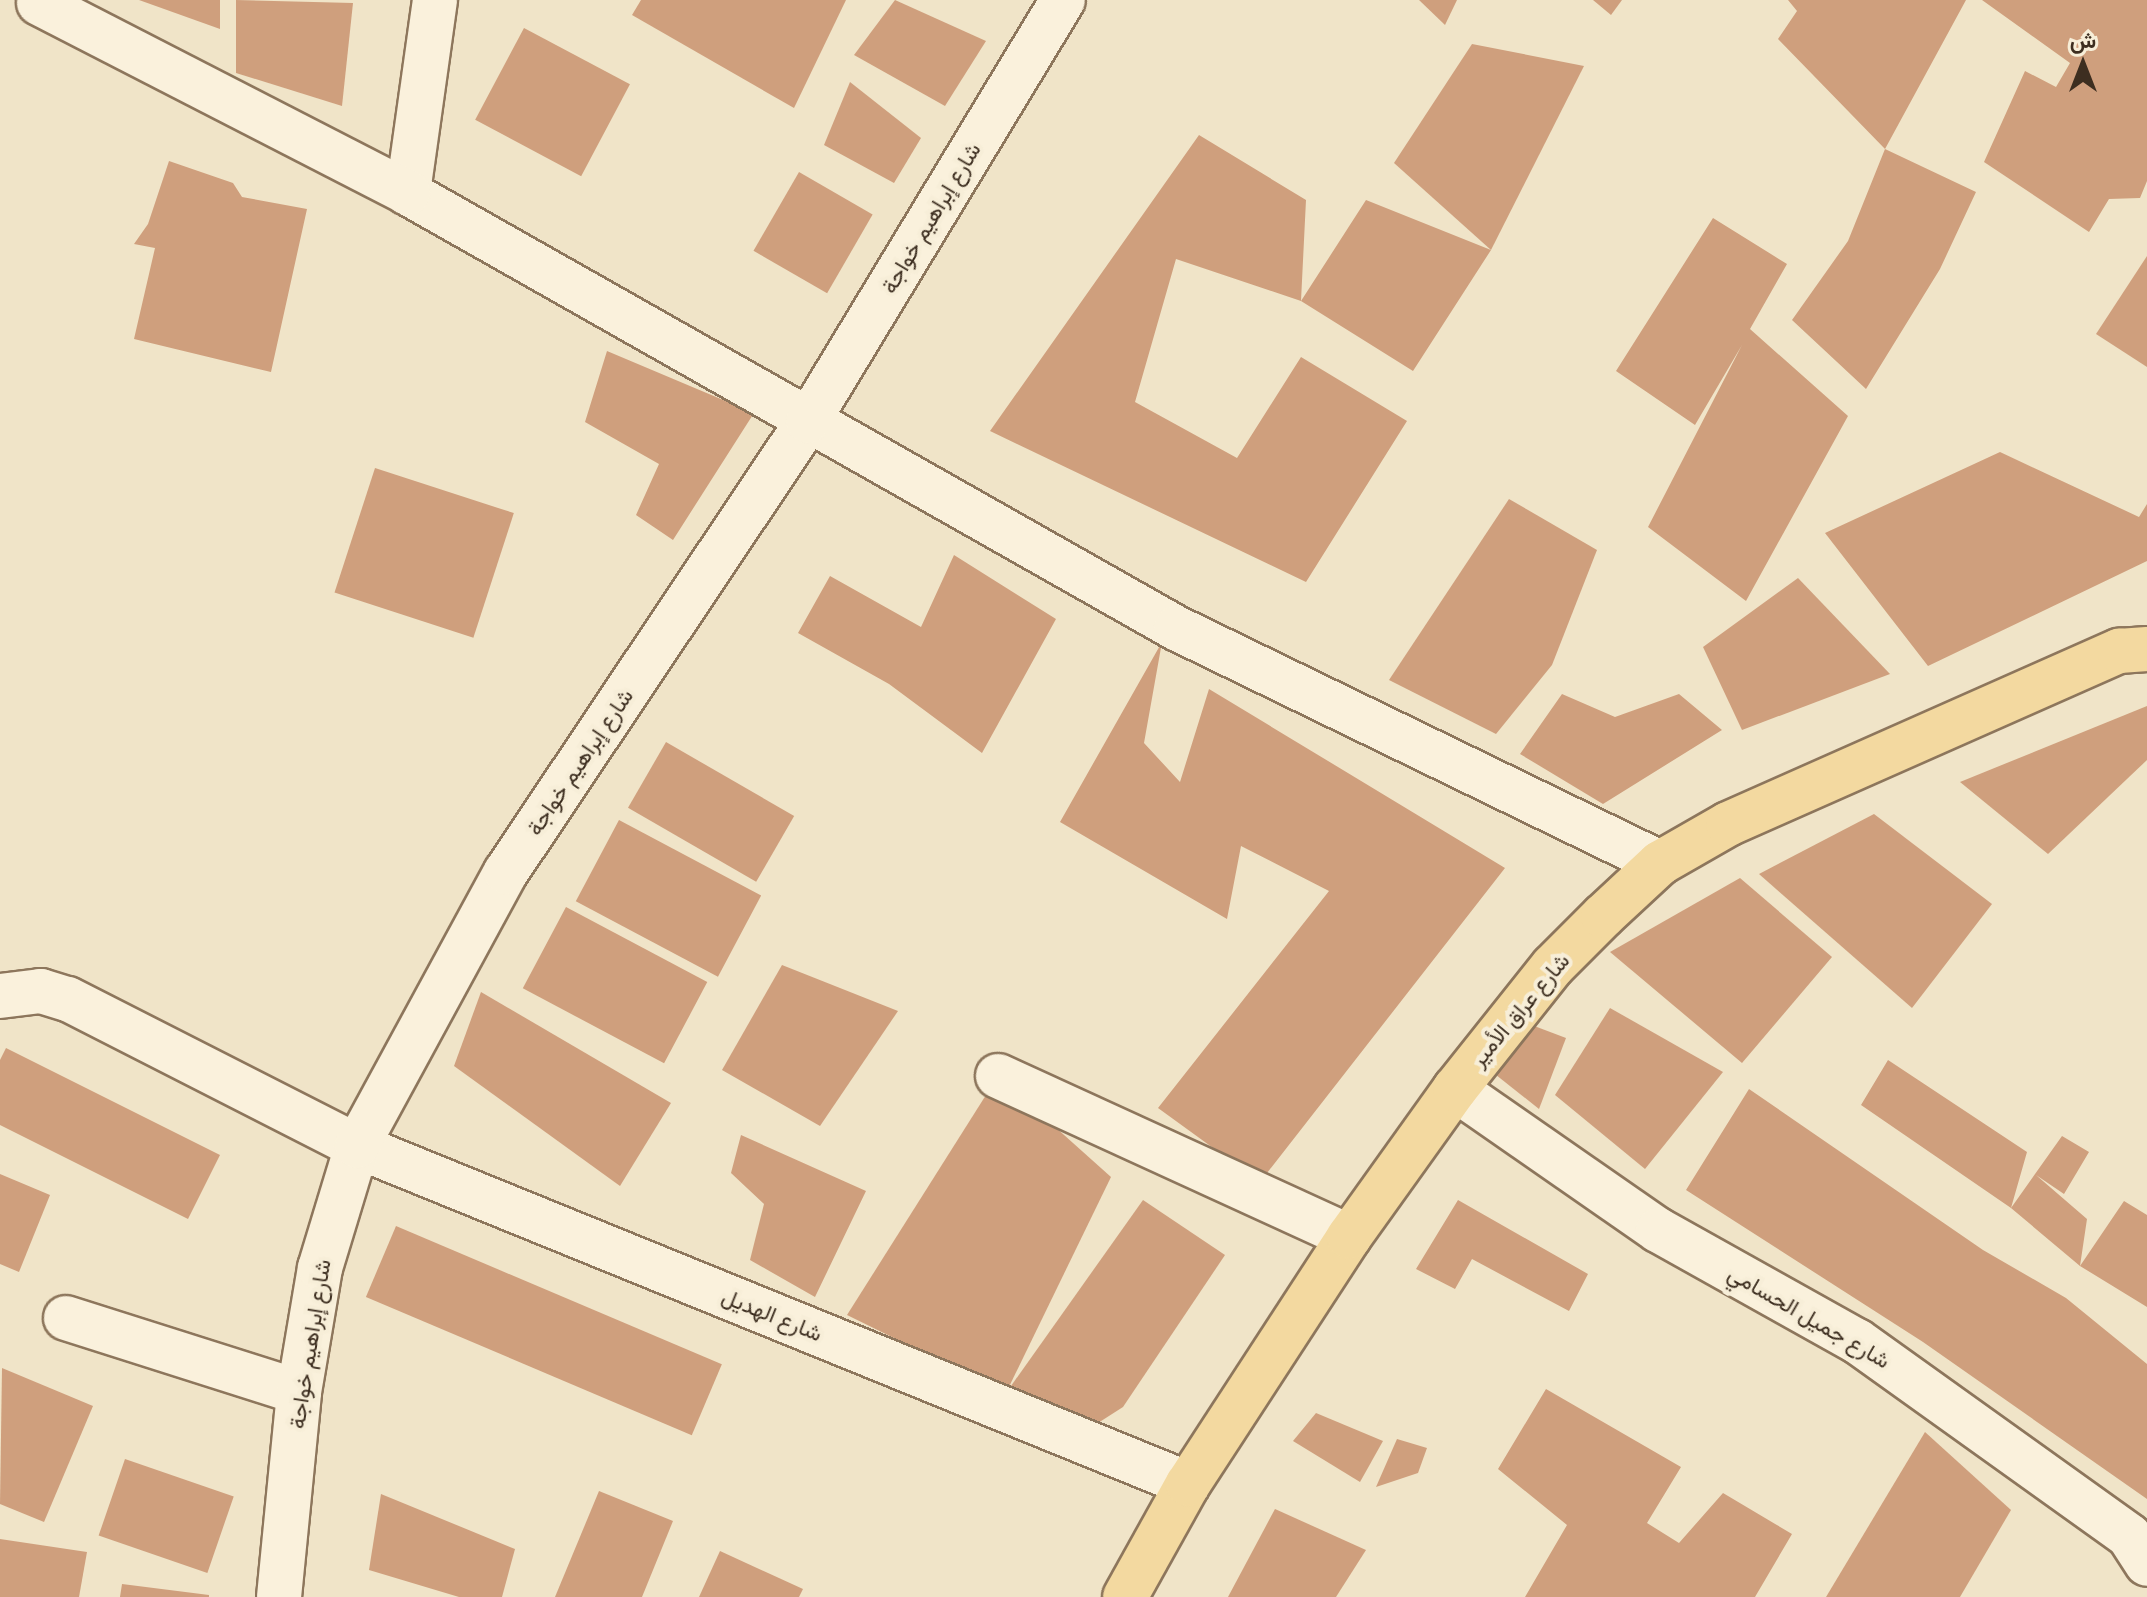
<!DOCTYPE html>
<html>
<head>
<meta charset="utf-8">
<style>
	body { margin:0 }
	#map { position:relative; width:2147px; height:1597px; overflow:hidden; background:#f0e4c8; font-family:"Source Serif 4",Vazirmatn,serif }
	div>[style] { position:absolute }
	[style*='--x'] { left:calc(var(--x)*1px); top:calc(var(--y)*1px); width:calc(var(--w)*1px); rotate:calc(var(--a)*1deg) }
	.building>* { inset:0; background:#cf9f7d; transform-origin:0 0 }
	.roads { filter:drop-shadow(2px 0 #8d765c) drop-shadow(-2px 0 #8d765c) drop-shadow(0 2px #8d765c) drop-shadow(0 -2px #8d765c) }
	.minor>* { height:44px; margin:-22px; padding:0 22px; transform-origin:22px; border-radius:22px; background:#faf1dc }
	.major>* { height:44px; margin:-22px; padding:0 22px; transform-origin:22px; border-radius:22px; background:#f3d9a0 }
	span { translate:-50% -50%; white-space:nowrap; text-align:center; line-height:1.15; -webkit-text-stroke:8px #f7eed8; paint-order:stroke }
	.street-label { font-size:22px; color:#3d2e20 }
	.north { position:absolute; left:2043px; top:24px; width:80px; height:80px; -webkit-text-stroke:6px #f7eed8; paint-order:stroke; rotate:0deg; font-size:22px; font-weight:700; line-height:32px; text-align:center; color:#3d2e20 }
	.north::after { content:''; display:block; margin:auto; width:28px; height:36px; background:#3d2e20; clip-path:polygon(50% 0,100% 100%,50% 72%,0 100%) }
</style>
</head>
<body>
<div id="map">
	<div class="building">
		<i style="clip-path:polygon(139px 0,220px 0,220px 29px)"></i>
		<i style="clip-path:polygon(236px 0,353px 3px,342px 106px,236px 73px)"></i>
		<i style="clip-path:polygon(641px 0,846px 0,794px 108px,632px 15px)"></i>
		<i style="clip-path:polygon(895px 0,986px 41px,945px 106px,854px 55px)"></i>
		<i style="clip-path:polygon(1419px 0,1457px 0,1445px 25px)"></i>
		<i style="clip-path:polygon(1593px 0,1622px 0,1611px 15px)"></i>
		<i style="clip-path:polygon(1788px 0,1966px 0,1885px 149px,1976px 192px,1940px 269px,1866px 389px,1792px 320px,1848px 241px,1885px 149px,1778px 39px,1797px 11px)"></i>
		<i style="clip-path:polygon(1982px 0,2147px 0,2147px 181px,2140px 198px,2109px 199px,2089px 232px,1984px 162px,2025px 71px,2056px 87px,2070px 63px)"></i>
		<i style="left:524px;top:28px;width:120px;height:104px;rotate:28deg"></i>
		<i style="clip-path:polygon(1472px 44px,1584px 66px,1491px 250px,1394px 163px)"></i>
		<i style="clip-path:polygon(850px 82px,921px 138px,894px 183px,824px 145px)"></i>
		<i style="clip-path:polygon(1199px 135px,1306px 200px,1301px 301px,1366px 200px,1491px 250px,1413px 371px,1301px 301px,1176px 259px,1135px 402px,1237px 458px,1301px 357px,1407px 421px,1306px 582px,990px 431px)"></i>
		<i style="clip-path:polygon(169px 161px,233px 183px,242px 197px,307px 209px,271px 372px,134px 339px,155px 248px,134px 244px,148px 224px)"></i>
		<i style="left:799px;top:172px;width:85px;height:91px;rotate:30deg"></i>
		<i style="clip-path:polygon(1713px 218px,1787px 264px,1750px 329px,1848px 416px,1746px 601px,1648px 527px,1742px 345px,1695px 425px,1616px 371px)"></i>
		<i style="clip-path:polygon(2147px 256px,2147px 367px,2096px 334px)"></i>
		<i style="clip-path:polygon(607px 351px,754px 413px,673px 540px,636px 515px,659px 464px,585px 422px)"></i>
		<i style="clip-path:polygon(2000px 452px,2139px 517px,2147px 504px,2147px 561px,1928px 666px,1825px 533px)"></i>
		<i style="left:375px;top:468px;width:146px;height:131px;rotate:18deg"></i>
		<i style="clip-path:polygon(1509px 499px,1597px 550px,1552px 665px,1496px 734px,1389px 680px)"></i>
		<i style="clip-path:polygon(954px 555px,1056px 619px,982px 753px,889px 684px,798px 633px,830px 576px,921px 627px)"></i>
		<i style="clip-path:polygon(1798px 578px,1890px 674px,1742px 730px,1703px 647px)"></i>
		<i style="clip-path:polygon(1162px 642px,1144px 743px,1180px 782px,1209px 689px,1505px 868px,1260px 1182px,1158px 1108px,1329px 891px,1241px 846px,1227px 919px,1060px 822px)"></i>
		<i style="clip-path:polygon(1562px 694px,1615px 717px,1679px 694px,1722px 730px,1603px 804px,1520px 754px)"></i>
		<i style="clip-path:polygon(2147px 706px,2147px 760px,2048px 854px,1960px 782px)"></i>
		<i style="left:666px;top:742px;width:148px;height:76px;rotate:30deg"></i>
		<i style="clip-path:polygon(1874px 814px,1992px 904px,1912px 1008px,1759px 874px)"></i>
		<i style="left:619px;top:820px;width:161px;height:92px;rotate:28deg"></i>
		<i style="clip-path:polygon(1740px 878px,1832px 957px,1742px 1063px,1610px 952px)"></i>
		<i style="left:566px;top:907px;width:160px;height:92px;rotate:28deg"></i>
		<i style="clip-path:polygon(782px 965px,898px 1011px,820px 1126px,722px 1070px)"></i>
		<i style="clip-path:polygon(481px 992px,671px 1103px,620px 1186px,454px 1066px)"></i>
		<i style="clip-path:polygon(1610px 1008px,1723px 1072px,1645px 1169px,1555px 1095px)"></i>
		<i style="clip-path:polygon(1529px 1024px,1566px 1038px,1539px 1109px,1481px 1063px)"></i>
		<i style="clip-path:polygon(6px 1048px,220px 1155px,188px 1219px,0 1125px,0 1060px)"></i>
		<i style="clip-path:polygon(1888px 1060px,2027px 1152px,2011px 1208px,2062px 1136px,2089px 1152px,2064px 1194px,2036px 1175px,2087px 1219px,2080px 1266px,2124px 1201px,2147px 1215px,2147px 1307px,2080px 1266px,2011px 1208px,1861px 1105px)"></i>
		<i style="clip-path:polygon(998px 1076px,1111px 1177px,1006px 1393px,847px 1315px)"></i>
		<i style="clip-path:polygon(1749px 1089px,1983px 1250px,2066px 1298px,2147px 1364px,2147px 1499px,1923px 1342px,1686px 1190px)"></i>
		<i style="clip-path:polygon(741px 1135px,866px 1191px,815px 1297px,750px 1260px,764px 1204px,731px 1173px)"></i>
		<i style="clip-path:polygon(0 1174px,50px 1195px,19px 1272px,0 1264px)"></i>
		<i style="clip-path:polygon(1143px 1200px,1225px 1255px,1123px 1407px,1098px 1423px,1075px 1429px,1006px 1393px)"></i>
		<i style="clip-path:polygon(1458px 1200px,1588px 1274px,1569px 1311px,1472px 1259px,1455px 1289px,1416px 1269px)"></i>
		<i style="left:396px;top:1226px;width:354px;height:77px;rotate:23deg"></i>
		<i style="clip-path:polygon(2px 1368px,93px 1406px,44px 1522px,0 1504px)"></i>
		<i style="clip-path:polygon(1546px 1389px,1681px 1467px,1647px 1523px,1679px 1543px,1723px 1493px,1792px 1534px,1755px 1597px,1525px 1597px,1567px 1525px,1498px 1469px)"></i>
		<i style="clip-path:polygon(1316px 1413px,1383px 1441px,1360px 1482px,1293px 1441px)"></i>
		<i style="clip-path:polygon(1925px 1432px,2011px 1510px,1960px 1597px,1826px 1597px)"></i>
		<i style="clip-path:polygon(1397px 1439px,1427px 1448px,1418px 1473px,1376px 1487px)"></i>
		<i style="left:125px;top:1459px;width:115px;height:81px;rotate:19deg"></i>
		<i style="clip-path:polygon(599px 1491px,673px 1521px,642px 1597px,555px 1597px)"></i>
		<i style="clip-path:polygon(381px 1494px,515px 1549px,502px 1597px,459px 1597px,369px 1570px)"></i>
		<i style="clip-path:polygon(1275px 1509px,1366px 1550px,1336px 1597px,1228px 1597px)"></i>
		<i style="clip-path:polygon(0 1539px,87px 1552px,79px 1597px,0 1597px)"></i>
		<i style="clip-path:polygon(720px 1551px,803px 1589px,799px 1597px,699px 1597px)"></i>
		<i style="clip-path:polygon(122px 1584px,209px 1595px,209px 1597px,120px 1597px)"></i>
	</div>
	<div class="roads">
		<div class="minor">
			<i style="--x:435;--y:0;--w:195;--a:98"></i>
			<i style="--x:408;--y:193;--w:883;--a:29.53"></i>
			<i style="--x:1176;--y:628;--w:538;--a:25.9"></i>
			<i style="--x:39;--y:3;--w:415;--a:27.2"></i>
			<i style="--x:0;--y:996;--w:41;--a:-7"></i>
			<i style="--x:41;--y:991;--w:28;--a:17"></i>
			<i style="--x:68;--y:999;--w:324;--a:27"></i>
			<i style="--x:357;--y:1146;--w:897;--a:22.13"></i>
			<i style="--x:998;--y:1076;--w:386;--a:24.6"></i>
			<i style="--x:1455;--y:1089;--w:247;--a:34.8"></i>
			<i style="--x:1658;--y:1230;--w:228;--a:29.2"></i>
			<i style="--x:1857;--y:1341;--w:335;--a:35.6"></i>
			<i style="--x:2129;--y:1536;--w:33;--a:57"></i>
			<i style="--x:66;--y:1318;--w:244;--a:17.6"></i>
			<i style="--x:279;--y:1597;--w:206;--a:-84.4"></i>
			<i style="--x:299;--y:1392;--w:126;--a:-80.4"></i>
			<i style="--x:320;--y:1268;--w:127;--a:-73.1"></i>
			<i style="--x:357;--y:1146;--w:312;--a:-61.5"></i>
			<i style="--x:506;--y:872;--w:543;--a:-56.19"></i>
			<i style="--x:808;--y:421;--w:492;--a:-58.8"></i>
		</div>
		<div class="major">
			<i style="--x:1125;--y:1597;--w:129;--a:-60.9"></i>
			<i style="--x:1188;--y:1484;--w:295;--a:-56.9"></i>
			<i style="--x:1349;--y:1237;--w:182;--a:-54.4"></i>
			<i style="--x:1455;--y:1089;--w:157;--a:-51.5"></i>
			<i style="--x:1553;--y:966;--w:71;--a:-45"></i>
			<i style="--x:1603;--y:916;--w:78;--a:-42.9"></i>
			<i style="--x:1660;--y:863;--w:78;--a:-29.8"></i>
			<i style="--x:1728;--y:824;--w:428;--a:-23.9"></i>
			<i style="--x:2119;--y:651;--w:28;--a:-4"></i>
		</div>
	</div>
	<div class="street-label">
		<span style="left:931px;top:218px;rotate:-59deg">شارع إبراهيم خواجة</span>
		<span style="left:580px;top:762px;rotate:-56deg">شارع إبراهيم خواجة</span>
		<span style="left:1520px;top:1010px;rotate:-50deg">شارع عراق الأمير</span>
		<span style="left:772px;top:1315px;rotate:22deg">شارع الهديل</span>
		<span style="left:1809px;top:1317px;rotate:30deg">شارع جميل الحسامي</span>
		<span style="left:310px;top:1344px;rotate:-81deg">شارع إبراهيم خواجة</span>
	</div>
	<div class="north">ش</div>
</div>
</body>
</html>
